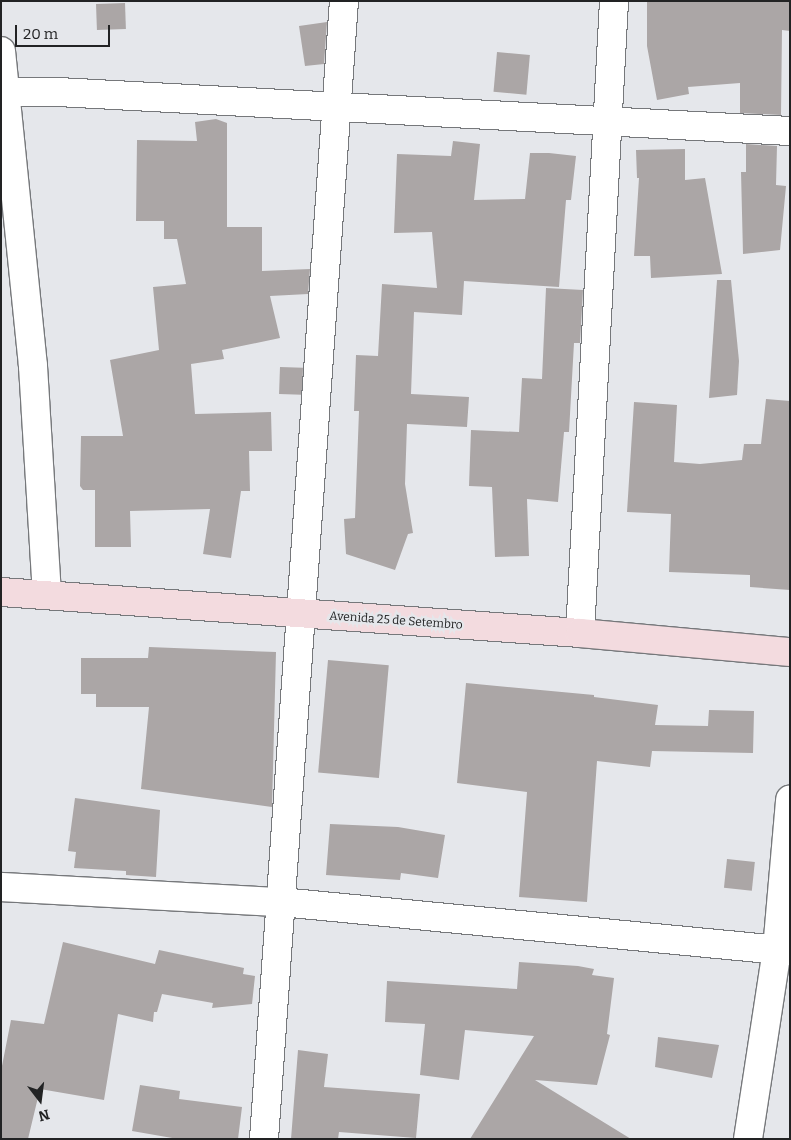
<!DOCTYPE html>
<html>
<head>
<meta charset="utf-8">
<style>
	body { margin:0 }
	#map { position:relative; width:791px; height:1140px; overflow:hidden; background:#e5e7eb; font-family:Bitter,serif }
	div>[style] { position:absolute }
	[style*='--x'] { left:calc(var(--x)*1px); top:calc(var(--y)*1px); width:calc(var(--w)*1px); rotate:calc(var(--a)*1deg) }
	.building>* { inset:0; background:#aba6a6; transform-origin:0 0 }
	.roads { filter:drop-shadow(1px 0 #76787b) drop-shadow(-1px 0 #76787b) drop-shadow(0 1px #76787b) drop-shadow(0 -1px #76787b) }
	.street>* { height:28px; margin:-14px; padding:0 14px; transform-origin:14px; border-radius:14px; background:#fff }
	.secondary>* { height:28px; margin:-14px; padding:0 14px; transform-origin:14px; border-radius:14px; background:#f3dbdf }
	span { translate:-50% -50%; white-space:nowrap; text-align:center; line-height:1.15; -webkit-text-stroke:4.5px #e5e7eb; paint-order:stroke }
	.street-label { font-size:12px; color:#222324 }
	.frame { position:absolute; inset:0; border:2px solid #222324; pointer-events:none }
	.north { position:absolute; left:15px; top:1075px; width:50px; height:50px; -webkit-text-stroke:4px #e5e7eb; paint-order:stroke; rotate:165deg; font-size:14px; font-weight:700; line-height:20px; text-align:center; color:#222324 }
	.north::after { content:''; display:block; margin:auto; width:18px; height:22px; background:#222324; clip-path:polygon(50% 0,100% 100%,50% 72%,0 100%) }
	.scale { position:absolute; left:15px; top:25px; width:95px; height:22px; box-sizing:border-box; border:2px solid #222324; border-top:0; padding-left:6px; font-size:15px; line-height:18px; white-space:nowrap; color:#222324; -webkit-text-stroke:4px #e5e7eb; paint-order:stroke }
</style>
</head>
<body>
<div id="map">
	<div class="building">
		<i style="clip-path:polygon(647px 1px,790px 1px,790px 31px,782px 30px,781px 115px,740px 113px,740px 83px,688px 87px,689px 94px,657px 100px,647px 46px)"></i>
		<i style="left:125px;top:3px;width:26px;height:29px;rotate:88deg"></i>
		<i style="clip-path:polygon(327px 22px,324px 64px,305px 66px,299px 26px)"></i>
		<i style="left:497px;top:52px;width:33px;height:40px;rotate:5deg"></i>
		<i style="clip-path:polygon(216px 119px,227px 123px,227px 227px,262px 227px,262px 271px,310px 269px,308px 294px,270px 296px,280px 338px,222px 350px,224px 359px,191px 364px,195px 414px,271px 412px,272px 451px,249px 451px,250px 491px,241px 491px,231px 558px,203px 554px,210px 509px,130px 511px,131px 547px,95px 547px,95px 490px,83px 490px,80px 486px,81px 436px,123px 436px,110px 360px,159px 350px,153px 287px,186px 284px,177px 239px,164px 239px,164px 221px,136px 221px,137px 140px,197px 141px,195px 122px)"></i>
		<i style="clip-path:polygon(453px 141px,480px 144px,474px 200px,525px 199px,530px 153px,549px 153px,576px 156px,571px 200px,566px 200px,559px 287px,464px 281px,462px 315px,414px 312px,411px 394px,469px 397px,467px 427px,407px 424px,405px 484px,413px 533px,408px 534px,395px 570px,346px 554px,344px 519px,355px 518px,359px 411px,354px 411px,356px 355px,378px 356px,382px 284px,437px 288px,432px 232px,394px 233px,397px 154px,451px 156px)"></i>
		<i style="clip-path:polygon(746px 144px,777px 146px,776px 185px,786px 186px,780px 250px,743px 254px,741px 172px,746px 172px)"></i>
		<i style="clip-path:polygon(685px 149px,685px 180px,705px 178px,722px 274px,651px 278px,650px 256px,634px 256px,639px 178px,637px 178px,636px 150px)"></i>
		<i style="clip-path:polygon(717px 280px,731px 280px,739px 361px,737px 395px,709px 398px)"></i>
		<i style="clip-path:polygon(546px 288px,583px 290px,580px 343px,574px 343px,569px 432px,564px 432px,558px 502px,527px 499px,529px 556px,495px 557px,492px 487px,469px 486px,471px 430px,519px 432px,522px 378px,542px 379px)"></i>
		<i style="left:280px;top:367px;width:23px;height:27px;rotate:2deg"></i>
		<i style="clip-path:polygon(766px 399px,790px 401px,790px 590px,750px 587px,750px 575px,669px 572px,671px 514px,627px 512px,634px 402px,677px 405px,674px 462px,700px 464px,742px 460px,744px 444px,761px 444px)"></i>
		<i style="clip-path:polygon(149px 647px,276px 652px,272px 807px,141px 789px,149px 707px,96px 707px,96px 694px,81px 694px,81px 658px,148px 658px)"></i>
		<i style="left:328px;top:660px;width:61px;height:113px;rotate:5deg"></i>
		<i style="clip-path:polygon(466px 683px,594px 695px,594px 697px,658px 705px,655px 725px,708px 726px,709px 710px,754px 711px,753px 753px,652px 751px,650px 767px,597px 761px,587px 902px,519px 897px,527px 792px,457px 783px)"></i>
		<i style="clip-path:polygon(75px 798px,160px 810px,156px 877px,126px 875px,126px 871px,74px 868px,76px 852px,68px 851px)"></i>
		<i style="clip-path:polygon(330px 824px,398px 827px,445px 835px,438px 878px,401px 873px,400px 880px,326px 875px)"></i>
		<i style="left:727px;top:859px;width:28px;height:29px;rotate:6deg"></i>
		<i style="clip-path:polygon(63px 942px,155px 964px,159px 950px,244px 968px,243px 974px,255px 976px,252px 1004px,212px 1008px,213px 1003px,162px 994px,157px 1012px,154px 1012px,153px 1022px,118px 1014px,104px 1100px,40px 1089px,28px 1139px,1px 1139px,1px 1071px,11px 1020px,44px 1024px)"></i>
		<i style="clip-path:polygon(519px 962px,578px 966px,594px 969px,592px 975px,614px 978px,607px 1034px,610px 1035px,597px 1085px,535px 1080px,631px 1139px,470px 1139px,534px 1036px,465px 1030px,459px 1080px,420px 1075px,425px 1024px,385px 1022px,387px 981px,517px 989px)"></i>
		<i style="clip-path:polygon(658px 1037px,719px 1045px,712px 1078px,655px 1067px)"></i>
		<i style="clip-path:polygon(298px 1050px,328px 1054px,324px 1087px,420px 1094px,416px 1138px,339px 1132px,338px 1139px,291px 1139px)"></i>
		<i style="clip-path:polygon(140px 1085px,180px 1091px,179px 1099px,242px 1107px,238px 1139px,178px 1139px,132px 1131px)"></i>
	</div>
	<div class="roads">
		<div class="street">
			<i style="--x:1;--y:51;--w:317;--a:84.2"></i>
			<i style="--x:33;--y:366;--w:229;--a:86.5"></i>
			<i style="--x:6;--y:92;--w:52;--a:0"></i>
			<i style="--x:58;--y:92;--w:733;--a:3.05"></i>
			<i style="--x:580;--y:633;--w:633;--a:-86.92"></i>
			<i style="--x:1;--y:887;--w:280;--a:3.1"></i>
			<i style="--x:281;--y:902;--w:511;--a:5.5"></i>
			<i style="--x:264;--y:1139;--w:1141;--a:-85.98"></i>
			<i style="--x:748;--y:1139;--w:191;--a:-81.3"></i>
			<i style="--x:777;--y:950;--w:151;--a:-85"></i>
		</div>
		<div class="secondary">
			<i style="--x:1;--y:592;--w:580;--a:4.05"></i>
			<i style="--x:580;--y:633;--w:211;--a:5.2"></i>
		</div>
	</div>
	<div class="street-label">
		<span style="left:396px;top:621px;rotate:4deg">Avenida 25 de Setembro</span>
	</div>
	<div class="frame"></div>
	<div class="north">N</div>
	<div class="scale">20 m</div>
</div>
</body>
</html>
